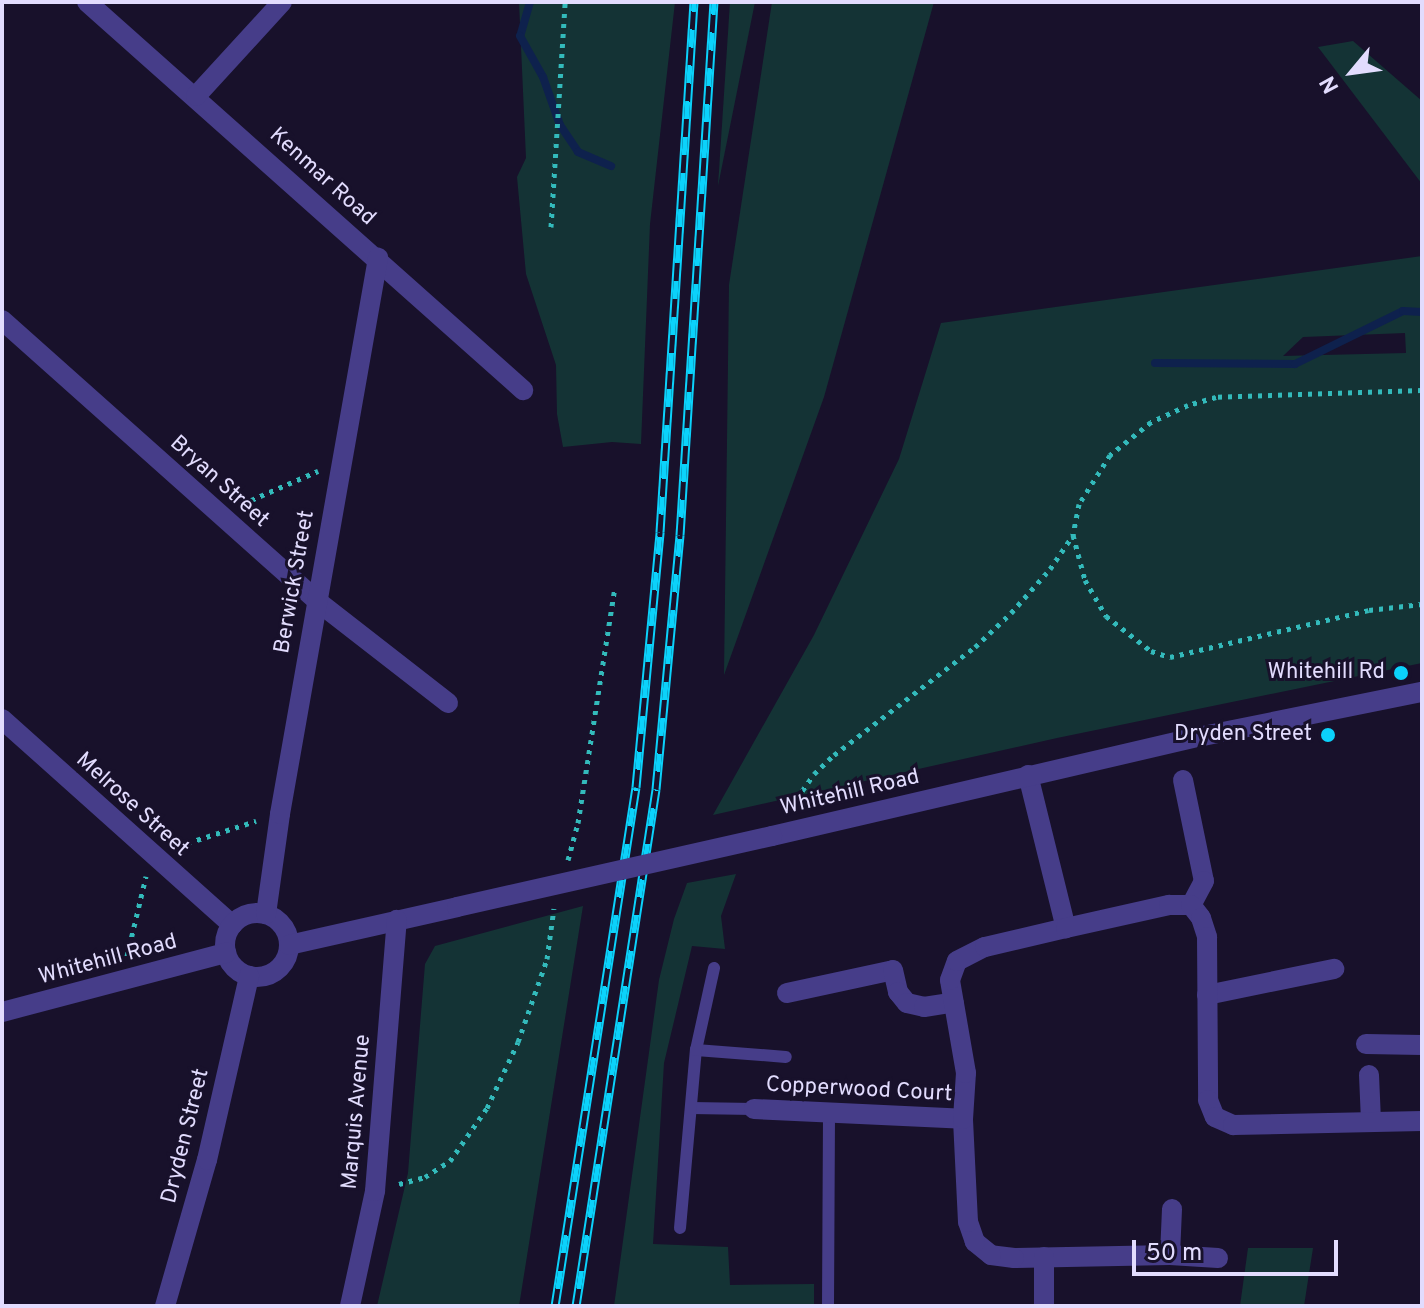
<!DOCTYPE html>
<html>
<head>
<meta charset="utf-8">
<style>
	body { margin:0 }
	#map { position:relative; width:1424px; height:1308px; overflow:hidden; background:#18112b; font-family:Overpass,sans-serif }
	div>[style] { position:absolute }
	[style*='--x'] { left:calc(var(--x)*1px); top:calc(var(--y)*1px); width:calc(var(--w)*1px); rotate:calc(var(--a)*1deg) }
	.green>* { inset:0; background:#143335 }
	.stream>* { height:8px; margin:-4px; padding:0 4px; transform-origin:4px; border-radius:4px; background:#0e214d }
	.path>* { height:5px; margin-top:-2.5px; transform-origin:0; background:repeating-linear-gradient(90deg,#33babb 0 4px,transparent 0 10px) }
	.service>* { height:12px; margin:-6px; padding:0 6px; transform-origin:6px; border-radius:6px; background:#463d89 }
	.minor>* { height:20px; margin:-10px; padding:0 10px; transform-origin:10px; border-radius:10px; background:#463d89 }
	.minor>.ring { margin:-10px; padding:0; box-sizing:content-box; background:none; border:20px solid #463d89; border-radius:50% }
	.rail>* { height:9px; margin-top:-4.5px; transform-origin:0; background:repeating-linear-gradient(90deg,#18112b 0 18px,#0bd2fb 0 36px); box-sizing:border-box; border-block:2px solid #0bd2fb }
	.minor-bridge>* { height:20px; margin:-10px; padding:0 10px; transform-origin:10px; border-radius:10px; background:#463d89 }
	.dots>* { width:22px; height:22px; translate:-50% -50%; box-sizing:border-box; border:4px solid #18112b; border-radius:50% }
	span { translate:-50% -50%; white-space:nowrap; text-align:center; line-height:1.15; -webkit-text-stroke:6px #18112b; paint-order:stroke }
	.street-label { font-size:22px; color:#e2dcfe }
	.poi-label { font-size:22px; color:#e2dcfe }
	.right { translate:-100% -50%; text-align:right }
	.frame { position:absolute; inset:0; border:4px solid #e2dcfe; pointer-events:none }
	.north { position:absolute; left:1312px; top:32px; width:80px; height:80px; -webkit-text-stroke:6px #18112b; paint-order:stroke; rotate:241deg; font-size:22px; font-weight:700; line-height:32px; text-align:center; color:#e2dcfe }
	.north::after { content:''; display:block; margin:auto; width:28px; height:36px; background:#e2dcfe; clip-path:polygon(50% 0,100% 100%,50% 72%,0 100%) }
	.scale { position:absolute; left:1132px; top:1240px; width:206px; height:36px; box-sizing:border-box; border:4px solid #e2dcfe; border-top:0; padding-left:10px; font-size:24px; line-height:28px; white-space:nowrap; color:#e2dcfe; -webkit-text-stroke:6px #18112b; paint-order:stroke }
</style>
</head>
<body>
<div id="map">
	<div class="green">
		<i style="clip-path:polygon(519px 2px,675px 2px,650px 224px,641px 444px,612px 442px,563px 447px,557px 414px,556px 365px,526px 274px,517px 177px,526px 158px)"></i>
		<i style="clip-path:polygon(730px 2px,755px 2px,718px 186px)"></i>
		<i style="clip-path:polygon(772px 2px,934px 2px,824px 397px,724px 675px,729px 285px)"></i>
		<i style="clip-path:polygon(1353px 41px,1422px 101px,1422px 184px,1318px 47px)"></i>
		<i style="clip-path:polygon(evenodd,1422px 256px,1422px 663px,1057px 738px,713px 815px,814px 635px,899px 459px,941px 323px,1422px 256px,1405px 333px,1406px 353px,1283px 356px,1303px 337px,1405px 333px)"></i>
		<i style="clip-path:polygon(736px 874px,721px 916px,725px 949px,692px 946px,664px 1063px,653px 1244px,728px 1247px,730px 1285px,814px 1284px,814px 1306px,614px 1306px,659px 980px,674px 919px,687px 883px)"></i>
		<i style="clip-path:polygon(583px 906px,519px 1306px,377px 1306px,408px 1173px,425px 964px,435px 946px)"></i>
		<i style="clip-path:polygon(1248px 1248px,1313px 1248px,1304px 1306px,1240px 1306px)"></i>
	</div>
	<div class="stream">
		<i style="--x:530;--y:2;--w:35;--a:106"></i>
		<i style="--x:520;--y:36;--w:47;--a:60.7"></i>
		<i style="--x:543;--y:77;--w:51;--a:70.5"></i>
		<i style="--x:560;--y:125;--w:32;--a:56"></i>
		<i style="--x:578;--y:152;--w:36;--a:23"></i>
		<i style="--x:1155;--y:363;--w:140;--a:0.4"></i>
		<i style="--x:1295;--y:364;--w:120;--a:-26.1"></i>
		<i style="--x:1403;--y:311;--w:19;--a:3"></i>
	</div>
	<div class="path">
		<i style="--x:551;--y:227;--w:225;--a:-86.4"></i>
		<i style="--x:1422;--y:390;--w:206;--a:178.1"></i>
		<i style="--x:1216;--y:397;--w:29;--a:164"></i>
		<i style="--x:1188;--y:405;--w:41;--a:155.3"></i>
		<i style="--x:1151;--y:422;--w:53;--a:141.2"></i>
		<i style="--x:1110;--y:455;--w:58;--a:122.3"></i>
		<i style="--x:1079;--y:504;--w:32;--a:101"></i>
		<i style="--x:1073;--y:535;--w:47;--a:75.1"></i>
		<i style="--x:1085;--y:580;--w:42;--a:59.7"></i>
		<i style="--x:1106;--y:616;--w:57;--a:37.9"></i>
		<i style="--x:1151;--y:651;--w:20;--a:18"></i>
		<i style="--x:1170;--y:657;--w:204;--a:-13.3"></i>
		<i style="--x:1369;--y:610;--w:53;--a:-6.5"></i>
		<i style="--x:242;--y:504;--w:83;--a:-23.5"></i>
		<i style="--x:791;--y:807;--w:40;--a:-55.1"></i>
		<i style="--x:814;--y:774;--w:28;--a:-44"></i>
		<i style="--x:834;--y:755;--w:178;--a:-37.5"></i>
		<i style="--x:975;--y:647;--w:50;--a:-43.4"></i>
		<i style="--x:1011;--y:613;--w:59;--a:-48.4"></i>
		<i style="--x:1050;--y:569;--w:41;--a:-55.9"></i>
		<i style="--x:178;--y:846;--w:82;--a:-17.8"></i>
		<i style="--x:568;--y:860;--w:38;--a:-75"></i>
		<i style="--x:578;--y:823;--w:239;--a:-81.1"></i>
		<i style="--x:127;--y:956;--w:82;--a:-76.6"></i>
		<i style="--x:399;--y:1184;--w:27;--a:-15"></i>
		<i style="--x:425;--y:1177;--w:30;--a:-33"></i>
		<i style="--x:450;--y:1161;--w:65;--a:-55.1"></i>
		<i style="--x:487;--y:1108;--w:73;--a:-64.8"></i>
		<i style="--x:518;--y:1042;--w:88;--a:-70.7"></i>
		<i style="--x:547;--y:959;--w:51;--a:-82.2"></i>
	</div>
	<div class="service">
		<i style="--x:696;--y:1050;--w:90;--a:4.4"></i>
		<i style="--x:691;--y:1108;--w:63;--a:0.9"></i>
		<i style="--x:680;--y:1228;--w:179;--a:-84.9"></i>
		<i style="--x:696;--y:1050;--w:84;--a:-77.6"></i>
		<i style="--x:828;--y:1306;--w:191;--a:-89.7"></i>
	</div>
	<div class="minor">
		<i style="--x:87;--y:2;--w:584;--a:41.67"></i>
		<i style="--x:196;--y:96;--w:127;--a:-47.5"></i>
		<i style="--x:2;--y:320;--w:422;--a:41.7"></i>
		<i style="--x:317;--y:601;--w:166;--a:37.9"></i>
		<i style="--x:2;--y:719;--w:309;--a:41.8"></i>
		<i style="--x:1028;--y:775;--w:158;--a:76.1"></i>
		<i style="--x:1183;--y:780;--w:103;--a:78.3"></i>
		<i style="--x:1204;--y:881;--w:27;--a:118"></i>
		<i style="--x:772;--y:836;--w:442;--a:-13.1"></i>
		<i style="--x:1203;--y:736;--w:223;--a:-11.4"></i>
		<i class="ring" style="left:225px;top:913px;width:44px;height:44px"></i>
		<i style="--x:266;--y:914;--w:101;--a:-82"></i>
		<i style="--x:280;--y:814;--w:565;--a:-80"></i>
		<i style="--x:289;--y:945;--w:172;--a:-12.7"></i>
		<i style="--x:787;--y:993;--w:108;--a:-12.2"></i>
		<i style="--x:893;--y:970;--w:23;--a:77"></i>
		<i style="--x:898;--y:992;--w:14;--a:51"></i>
		<i style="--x:907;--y:1003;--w:17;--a:13"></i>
		<i style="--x:924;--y:1007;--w:30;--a:-9"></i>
		<i style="--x:1207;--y:995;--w:130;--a:-11.6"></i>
		<i style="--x:2;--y:1012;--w:232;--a:-14.8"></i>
		<i style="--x:1366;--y:1044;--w:56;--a:1"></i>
		<i style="--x:1369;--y:1075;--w:45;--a:87.5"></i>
		<i style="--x:754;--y:1109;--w:209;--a:2.7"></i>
		<i style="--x:1170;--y:1255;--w:46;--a:-87.5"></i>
		<i style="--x:1218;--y:1258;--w:48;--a:-176.4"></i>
		<i style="--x:1170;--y:1255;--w:156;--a:178.9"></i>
		<i style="--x:1014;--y:1258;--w:23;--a:-173"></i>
		<i style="--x:991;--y:1255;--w:21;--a:-141"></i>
		<i style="--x:975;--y:1242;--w:21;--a:-109"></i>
		<i style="--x:968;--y:1222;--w:103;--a:-92.8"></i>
		<i style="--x:963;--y:1119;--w:46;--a:-86.3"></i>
		<i style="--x:966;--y:1073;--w:94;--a:-99.8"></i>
		<i style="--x:950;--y:980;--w:20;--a:-70"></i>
		<i style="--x:957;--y:961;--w:31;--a:-27"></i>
		<i style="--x:985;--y:947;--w:83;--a:-13.2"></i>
		<i style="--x:1066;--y:928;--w:106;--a:-12.6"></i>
		<i style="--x:1169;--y:905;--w:22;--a:0"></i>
		<i style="--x:1191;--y:905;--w:16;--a:52"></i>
		<i style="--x:1201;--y:918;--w:20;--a:72"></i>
		<i style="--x:1207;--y:937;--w:163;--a:89.6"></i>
		<i style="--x:1208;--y:1100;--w:18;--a:68"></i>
		<i style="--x:1215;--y:1117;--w:20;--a:24"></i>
		<i style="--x:1233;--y:1125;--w:189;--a:-1.2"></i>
		<i style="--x:165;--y:1306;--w:152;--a:-74"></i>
		<i style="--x:207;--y:1160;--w:189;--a:-77.1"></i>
		<i style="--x:350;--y:1306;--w:118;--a:-77.7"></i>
		<i style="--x:375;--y:1191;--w:272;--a:-85.4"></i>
		<i style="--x:1044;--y:1306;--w:49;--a:-90"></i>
	</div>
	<div class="rail">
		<i style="--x:555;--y:1306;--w:525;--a:-81.13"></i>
		<i style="--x:636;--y:787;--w:256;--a:-84.6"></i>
		<i style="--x:660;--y:532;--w:531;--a:-86.33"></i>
		<i style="--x:576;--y:1306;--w:523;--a:-81.2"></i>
		<i style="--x:656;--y:789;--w:255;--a:-84.6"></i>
		<i style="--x:680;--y:535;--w:534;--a:-86.35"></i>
	</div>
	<div class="minor-bridge">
		<i style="--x:457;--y:907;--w:323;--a:-12.7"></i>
	</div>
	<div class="dots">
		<i style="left:1401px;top:673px;background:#0bd2fb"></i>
		<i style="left:1328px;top:735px;background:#0bd2fb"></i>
	</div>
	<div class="street-label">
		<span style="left:322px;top:177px;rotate:42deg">Kenmar Road</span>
		<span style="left:219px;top:482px;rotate:42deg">Bryan Street</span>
		<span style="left:295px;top:582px;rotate:-80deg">Berwick Street</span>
		<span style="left:850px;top:793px;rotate:-13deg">Whitehill Road</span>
		<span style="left:132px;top:805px;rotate:42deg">Melrose Street</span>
		<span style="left:108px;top:960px;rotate:-15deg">Whitehill Road</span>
		<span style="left:859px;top:1090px;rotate:3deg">Copperwood Court</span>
		<span style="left:357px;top:1112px;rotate:-85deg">Marquis Avenue</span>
		<span style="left:186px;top:1136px;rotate:-76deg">Dryden Street</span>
	</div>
	<div class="poi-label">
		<span class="right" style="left:1385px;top:673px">Whitehill Rd</span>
		<span class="right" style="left:1312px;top:735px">Dryden Street</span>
	</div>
	<div class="frame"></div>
	<div class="north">N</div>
	<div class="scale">50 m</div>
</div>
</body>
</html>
